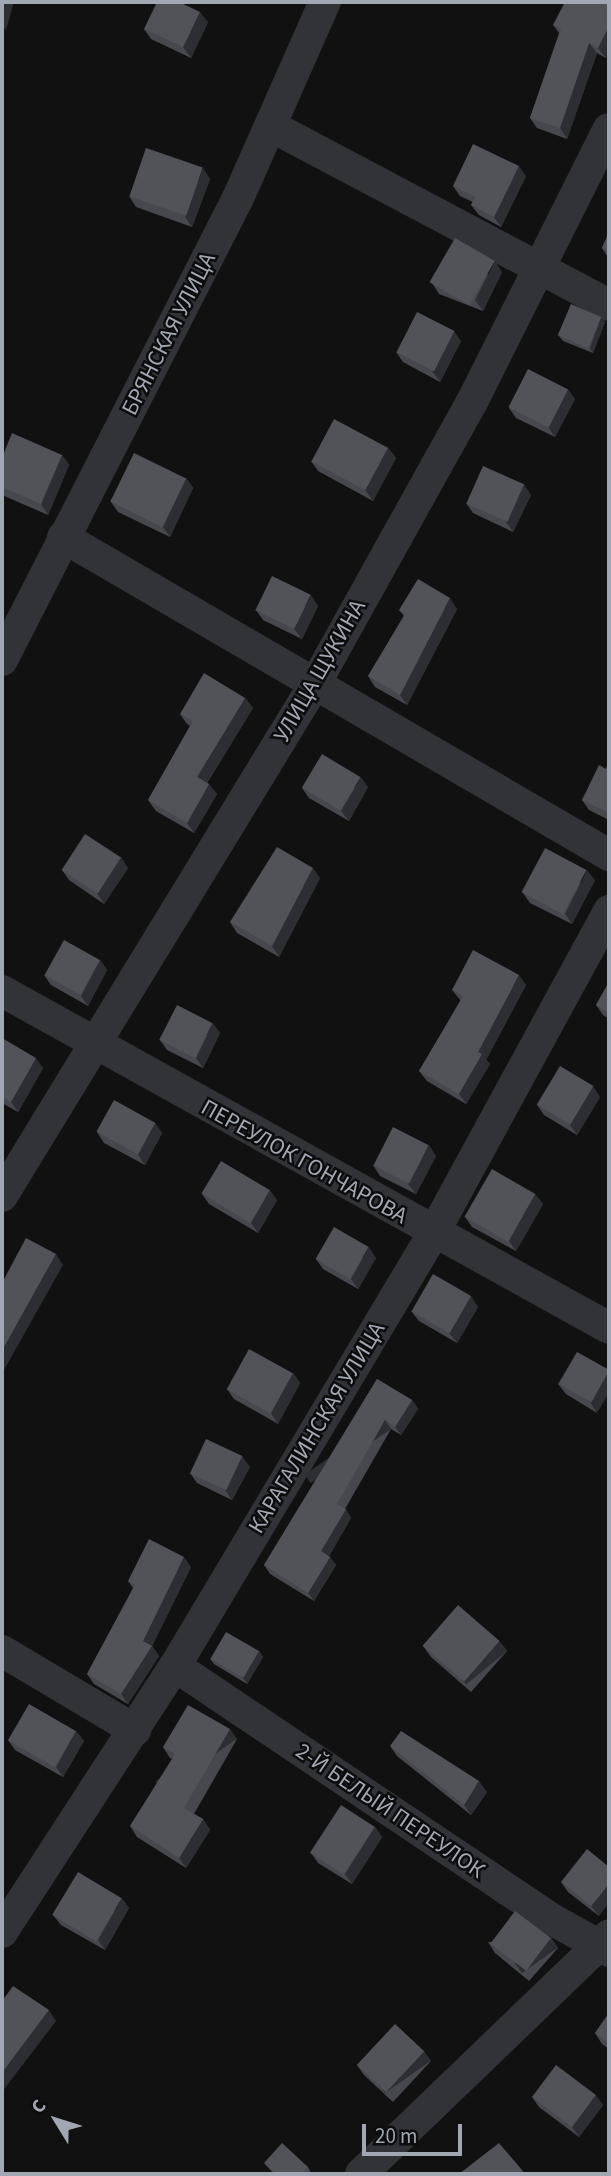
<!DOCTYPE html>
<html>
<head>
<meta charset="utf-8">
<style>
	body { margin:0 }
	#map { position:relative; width:611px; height:2176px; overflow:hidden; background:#111112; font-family:"Source Sans 3",sans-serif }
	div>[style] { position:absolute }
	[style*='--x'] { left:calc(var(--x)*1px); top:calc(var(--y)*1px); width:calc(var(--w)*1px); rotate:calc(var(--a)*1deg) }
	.minor>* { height:32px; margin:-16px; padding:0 16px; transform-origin:16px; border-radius:16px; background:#323337 }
	.wall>* { inset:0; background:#47484d }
	.shaded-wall>* { inset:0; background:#2d2e31; transform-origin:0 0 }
	.building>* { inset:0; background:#515358; transform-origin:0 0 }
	span { translate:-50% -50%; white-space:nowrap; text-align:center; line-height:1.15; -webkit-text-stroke:5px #0c0c0d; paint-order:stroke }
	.street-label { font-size:23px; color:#a2a8b3 }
	.frame { position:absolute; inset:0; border:4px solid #a2a8b3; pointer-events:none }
	.north { position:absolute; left:21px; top:2085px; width:70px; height:70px; -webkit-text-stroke:5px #0c0c0d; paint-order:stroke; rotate:308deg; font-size:19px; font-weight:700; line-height:28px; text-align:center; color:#a2a8b3 }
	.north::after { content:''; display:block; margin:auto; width:24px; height:32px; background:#a2a8b3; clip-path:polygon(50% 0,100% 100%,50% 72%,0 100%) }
	.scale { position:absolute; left:362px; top:2124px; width:100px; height:32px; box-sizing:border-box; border:4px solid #a2a8b3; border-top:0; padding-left:9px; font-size:21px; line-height:24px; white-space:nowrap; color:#a2a8b3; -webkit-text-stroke:5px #0c0c0d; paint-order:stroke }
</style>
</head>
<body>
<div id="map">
	<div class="minor">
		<i style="--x:271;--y:126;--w:382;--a:27.9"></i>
		<i style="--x:63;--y:537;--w:632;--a:30.22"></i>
		<i style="--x:2;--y:660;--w:519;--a:-62.94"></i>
		<i style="--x:238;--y:198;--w:214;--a:-66.1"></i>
		<i style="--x:2;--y:991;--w:694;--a:29.04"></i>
		<i style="--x:2;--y:1196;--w:602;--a:-58.58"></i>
		<i style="--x:316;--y:682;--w:321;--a:-60.9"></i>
		<i style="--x:472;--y:402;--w:305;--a:-63.4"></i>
		<i style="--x:2;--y:1651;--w:155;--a:30.7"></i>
		<i style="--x:175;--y:1666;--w:455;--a:33.9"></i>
		<i style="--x:553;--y:1920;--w:64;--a:29"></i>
		<i style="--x:2;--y:1932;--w:317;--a:-57"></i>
		<i style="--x:175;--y:1666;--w:503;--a:-59.15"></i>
		<i style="--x:433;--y:1234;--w:368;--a:-61.4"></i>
		<i style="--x:361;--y:2174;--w:344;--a:-43.9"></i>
	</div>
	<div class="wall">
		<i style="clip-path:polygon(609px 2px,606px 58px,597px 53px,567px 139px,537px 128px,530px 118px,559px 33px,553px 25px)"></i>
		<i style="clip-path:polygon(208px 22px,191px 58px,151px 39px,144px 29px)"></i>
		<i style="clip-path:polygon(526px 176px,501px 227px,479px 215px,471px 205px,473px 202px,460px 196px,453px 186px)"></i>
		<i style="clip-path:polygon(210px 179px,192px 227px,136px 207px,129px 196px)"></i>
		<i style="clip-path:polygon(609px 232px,609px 257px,607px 256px,602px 248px)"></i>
		<i style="clip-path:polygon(502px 272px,483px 311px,439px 294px,432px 283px)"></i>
		<i style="clip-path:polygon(605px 322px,593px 353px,563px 341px,559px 336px)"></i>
		<i style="clip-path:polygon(461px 341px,440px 382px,403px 362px,396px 352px)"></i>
		<i style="clip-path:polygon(575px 399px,555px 437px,516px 418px,509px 408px)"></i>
		<i style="clip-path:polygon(388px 448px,396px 458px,373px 501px,318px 471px,311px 461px)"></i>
		<i style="clip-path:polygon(62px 455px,69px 465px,48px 515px,2px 495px,2px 458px)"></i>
		<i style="clip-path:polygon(186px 478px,193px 488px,170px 537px,118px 512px,111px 502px)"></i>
		<i style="clip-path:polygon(531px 495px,513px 532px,473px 513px,466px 503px)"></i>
		<i style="clip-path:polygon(318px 606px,302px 639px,263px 620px,256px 610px)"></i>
		<i style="clip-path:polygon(457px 609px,407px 705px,375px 687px,368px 676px,404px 616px,399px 610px)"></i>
		<i style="clip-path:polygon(245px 698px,253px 708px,207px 783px,217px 794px,194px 833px,156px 811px,148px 800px,190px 726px,187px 724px,180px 714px)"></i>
		<i style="clip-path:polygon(609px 761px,609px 820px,589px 810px,582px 800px,606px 769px)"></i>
		<i style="clip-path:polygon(368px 787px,349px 821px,309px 798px,302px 788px)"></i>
		<i style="clip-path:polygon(128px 868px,104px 904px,69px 880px,62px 870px)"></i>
		<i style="clip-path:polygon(320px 878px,279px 957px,237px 933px,230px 922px)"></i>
		<i style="clip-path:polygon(595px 880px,572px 924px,530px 903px,523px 893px)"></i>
		<i style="clip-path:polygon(100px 960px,107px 970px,88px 1006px,51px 985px,44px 975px)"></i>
		<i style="clip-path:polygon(609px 982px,609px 1019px,603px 1015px,596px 1005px)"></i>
		<i style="clip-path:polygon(526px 985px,486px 1060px,490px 1064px,466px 1104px,427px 1081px,419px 1071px,461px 1001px,452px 990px)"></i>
		<i style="clip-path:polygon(220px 1033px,203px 1068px,167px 1050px,160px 1040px)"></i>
		<i style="clip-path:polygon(2px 1038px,43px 1068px,18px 1112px,2px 1103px)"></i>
		<i style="clip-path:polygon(600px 1097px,577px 1135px,544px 1115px,537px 1105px)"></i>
		<i style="clip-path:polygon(155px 1123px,162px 1133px,145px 1165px,104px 1143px,97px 1132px)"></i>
		<i style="clip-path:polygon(436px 1156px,416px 1194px,380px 1176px,373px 1165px)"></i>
		<i style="clip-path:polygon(202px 1194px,277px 1200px,258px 1233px,209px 1204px)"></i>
		<i style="clip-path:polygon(535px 1194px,543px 1204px,516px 1251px,472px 1227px,465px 1217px)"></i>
		<i style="clip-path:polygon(376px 1258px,358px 1289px,323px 1269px,316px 1259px)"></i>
		<i style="clip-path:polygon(478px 1307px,457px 1343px,419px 1321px,411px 1311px)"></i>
		<i style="clip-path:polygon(577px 1352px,597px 1413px,566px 1394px,558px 1384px)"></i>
		<i style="clip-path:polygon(293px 1373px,300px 1383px,278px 1424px,234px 1399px,227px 1389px)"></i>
		<i style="clip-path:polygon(377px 1379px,412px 1400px,418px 1409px,401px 1435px,391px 1429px,345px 1509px,351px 1518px,329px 1556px,336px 1565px,314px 1601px,270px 1574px,264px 1565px)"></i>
		<i style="clip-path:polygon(250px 1467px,232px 1500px,197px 1483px,190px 1473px)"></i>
		<i style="clip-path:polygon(191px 1567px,152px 1646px,159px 1656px,128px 1704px,94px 1684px,87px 1674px,133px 1588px,128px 1581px)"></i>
		<i style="clip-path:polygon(499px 1641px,507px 1651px,471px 1692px,431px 1657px,423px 1646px)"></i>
		<i style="clip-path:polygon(259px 1651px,263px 1657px,247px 1684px,214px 1664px,210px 1659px)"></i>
		<i style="clip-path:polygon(76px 1731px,84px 1741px,63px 1777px,15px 1750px,8px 1740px)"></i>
		<i style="clip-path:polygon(237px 1739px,194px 1814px,203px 1819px,210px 1830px,186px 1868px,137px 1837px,130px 1826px,173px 1759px,170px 1758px,163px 1747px)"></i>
		<i style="clip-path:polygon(390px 1746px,487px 1792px,471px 1815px,397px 1756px)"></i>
		<i style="clip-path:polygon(375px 1827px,382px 1837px,352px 1884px,318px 1863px,311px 1853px)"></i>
		<i style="clip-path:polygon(609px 1867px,599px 1916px,568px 1892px,561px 1882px)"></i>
		<i style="clip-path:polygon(129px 1908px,105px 1950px,61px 1925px,53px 1915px)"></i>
		<i style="clip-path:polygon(551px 1938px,558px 1948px,529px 1981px,495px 1953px,488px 1942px)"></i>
		<i style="clip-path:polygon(609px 2013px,609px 2049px,602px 2044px,595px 2033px)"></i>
		<i style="clip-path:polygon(431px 2061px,393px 2102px,364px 2075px,357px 2065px)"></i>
		<i style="clip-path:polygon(532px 2097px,603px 2105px,579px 2137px,539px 2107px)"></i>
		<i style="clip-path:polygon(264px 2163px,308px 2167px,311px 2173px,310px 2174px,274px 2174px)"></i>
		<i style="clip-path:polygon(522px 2170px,525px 2174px,459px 2174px)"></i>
	</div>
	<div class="shaded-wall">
		<i style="clip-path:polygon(4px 2px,14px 2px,6px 30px,2px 25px,2px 9px)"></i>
		<i style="clip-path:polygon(200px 12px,208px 22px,191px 58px,183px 47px)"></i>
		<i style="clip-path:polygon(609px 26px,609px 51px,606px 58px,598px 48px)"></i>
		<i style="clip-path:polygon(589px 43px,597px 53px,567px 139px,560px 128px)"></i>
		<i style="clip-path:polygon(519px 166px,526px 176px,501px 227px,494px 217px)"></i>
		<i style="clip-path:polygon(203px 168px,210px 179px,192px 227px,185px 217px)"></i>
		<i style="clip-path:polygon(495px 261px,502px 272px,483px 311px,475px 300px)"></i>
		<i style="clip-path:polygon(601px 317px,605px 322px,593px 353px,590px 348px)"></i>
		<i style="clip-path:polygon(454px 331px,461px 341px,440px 382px,432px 371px)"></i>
		<i style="clip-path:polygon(568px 389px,575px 399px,555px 437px,548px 427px)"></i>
		<i style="clip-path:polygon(388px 448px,396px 458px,373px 501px,365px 490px)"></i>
		<i style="clip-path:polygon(62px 455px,69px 465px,48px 515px,41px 504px)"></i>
		<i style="clip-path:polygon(186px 478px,193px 488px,170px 537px,163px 527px)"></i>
		<i style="clip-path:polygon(524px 484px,531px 495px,513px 532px,506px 522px)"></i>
		<i style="clip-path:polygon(311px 595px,318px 606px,302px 639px,294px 629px)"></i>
		<i style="clip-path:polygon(450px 598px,457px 609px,407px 705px,400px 695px)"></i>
		<i style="clip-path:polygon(245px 698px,253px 708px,204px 787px,197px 777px)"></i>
		<i style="clip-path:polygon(361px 777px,368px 787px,349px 821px,341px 811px)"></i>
		<i style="clip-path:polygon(209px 784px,217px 794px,194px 833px,187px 823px)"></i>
		<i style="clip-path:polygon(121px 857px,128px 868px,104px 904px,97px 893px)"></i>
		<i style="clip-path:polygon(313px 868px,320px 878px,279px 957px,272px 946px)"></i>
		<i style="clip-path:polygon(587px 870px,595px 880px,572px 924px,565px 914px)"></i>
		<i style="clip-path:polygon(100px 960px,107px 970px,88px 1006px,81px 996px)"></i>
		<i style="clip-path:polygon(519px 975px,526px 985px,486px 1060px,490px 1064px,466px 1104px,459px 1094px,478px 1052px)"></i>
		<i style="clip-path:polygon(213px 1023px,220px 1033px,203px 1068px,196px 1058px)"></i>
		<i style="clip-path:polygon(36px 1058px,43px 1068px,18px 1112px,11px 1102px)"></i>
		<i style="clip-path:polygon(593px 1086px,600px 1097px,577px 1135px,570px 1125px)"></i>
		<i style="clip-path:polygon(155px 1123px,162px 1133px,145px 1165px,138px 1155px)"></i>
		<i style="clip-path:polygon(429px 1145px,436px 1156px,416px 1194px,408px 1184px)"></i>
		<i style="clip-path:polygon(270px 1190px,277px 1200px,258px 1233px,251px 1223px)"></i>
		<i style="clip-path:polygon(535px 1194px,543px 1204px,516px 1251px,509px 1241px)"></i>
		<i style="clip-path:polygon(369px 1247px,376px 1258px,358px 1289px,351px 1279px)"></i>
		<i style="clip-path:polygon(56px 1254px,63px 1265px,4px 1370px,2px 1366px,2px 1351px)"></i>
		<i style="clip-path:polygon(471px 1296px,478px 1307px,457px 1343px,449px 1333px)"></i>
		<i style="clip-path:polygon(609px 1370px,609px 1393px,597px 1413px,590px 1402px)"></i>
		<i style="clip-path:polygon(293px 1373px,300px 1383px,278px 1424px,271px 1413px)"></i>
		<i style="clip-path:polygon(412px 1400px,418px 1409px,401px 1435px,395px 1427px)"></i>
		<i style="left:385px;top:1420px;width:11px;height:97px;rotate:56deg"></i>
		<i style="clip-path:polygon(242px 1456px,250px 1467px,232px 1500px,225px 1490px)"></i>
		<i style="clip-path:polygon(346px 1509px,351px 1518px,327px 1559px,321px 1551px)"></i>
		<i style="clip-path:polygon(184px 1557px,191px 1567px,152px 1646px,159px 1656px,128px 1704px,121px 1694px,143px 1641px)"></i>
		<i style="clip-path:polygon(330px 1557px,336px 1565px,314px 1601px,308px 1593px)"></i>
		<i style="left:499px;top:1641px;width:13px;height:53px;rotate:51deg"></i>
		<i style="clip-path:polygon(259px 1651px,263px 1657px,247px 1684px,243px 1678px)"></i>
		<i style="left:230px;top:1729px;width:12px;height:91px;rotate:55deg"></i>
		<i style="clip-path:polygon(76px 1731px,84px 1741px,63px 1777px,56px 1767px)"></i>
		<i style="clip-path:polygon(479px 1781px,487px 1792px,471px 1815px,464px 1805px)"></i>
		<i style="clip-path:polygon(203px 1819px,210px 1830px,186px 1868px,179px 1858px)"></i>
		<i style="clip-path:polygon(375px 1827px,382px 1837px,352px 1884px,345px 1874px)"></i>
		<i style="clip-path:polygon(609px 1884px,609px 1903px,599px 1916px,591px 1906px)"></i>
		<i style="clip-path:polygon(122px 1898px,129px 1908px,105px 1950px,98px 1940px)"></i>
		<i style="left:551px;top:1938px;width:12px;height:44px;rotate:55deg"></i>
		<i style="clip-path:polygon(49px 2010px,56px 2021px,2px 2092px,2px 2073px)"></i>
		<i style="left:424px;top:2051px;width:12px;height:56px;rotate:55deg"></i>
		<i style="clip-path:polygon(596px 2095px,603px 2105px,579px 2137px,572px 2127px)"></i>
	</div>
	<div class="building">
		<i style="clip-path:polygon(157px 2px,179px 2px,200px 12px,183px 47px,144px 29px)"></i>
		<i style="clip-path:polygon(565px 2px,609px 2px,609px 26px,598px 48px,589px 43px,560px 128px,530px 118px,561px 29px,553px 25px)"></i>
		<i style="clip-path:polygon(473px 144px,519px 166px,494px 217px,471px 205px,475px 197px,453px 186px)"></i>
		<i style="left:146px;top:148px;width:60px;height:51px;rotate:19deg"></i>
		<i style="clip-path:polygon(609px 232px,609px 252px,602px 248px)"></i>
		<i style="left:455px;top:238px;width:46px;height:51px;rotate:30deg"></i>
		<i style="left:571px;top:304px;width:33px;height:34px;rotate:23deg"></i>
		<i style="left:417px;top:312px;width:42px;height:45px;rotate:27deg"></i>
		<i style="left:528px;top:369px;width:45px;height:43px;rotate:27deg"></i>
		<i style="left:334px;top:419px;width:61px;height:48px;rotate:28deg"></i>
		<i style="clip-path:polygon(12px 433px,62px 455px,41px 504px,2px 487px,2px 458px)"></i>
		<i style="left:134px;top:453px;width:58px;height:54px;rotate:26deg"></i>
		<i style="left:483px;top:466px;width:45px;height:41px;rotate:24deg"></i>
		<i style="left:272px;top:576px;width:43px;height:38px;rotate:26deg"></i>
		<i style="clip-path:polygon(418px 579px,450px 598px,400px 695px,368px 676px,405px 614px,399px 610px)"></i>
		<i style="clip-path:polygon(204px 673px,245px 698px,197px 777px,209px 784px,187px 823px,148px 800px,193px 721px,180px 714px)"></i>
		<i style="left:322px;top:754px;width:45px;height:39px;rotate:31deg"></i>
		<i style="clip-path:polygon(609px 761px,609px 813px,582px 800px,599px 765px,606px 769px)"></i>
		<i style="left:85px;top:834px;width:43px;height:43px;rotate:33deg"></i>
		<i style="clip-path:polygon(277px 847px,313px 868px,272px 946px,230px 922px)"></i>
		<i style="left:545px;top:848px;width:47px;height:50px;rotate:28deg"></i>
		<i style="left:64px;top:940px;width:41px;height:40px;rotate:29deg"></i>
		<i style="clip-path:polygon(473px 950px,519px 975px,478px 1052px,482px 1054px,459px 1094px,419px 1071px,463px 996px,452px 990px)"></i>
		<i style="clip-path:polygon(609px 982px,609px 1013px,596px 1005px)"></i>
		<i style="left:177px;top:1005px;width:40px;height:39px;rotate:27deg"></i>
		<i style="clip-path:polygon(2px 1038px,36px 1058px,11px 1102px,2px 1097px)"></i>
		<i style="left:560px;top:1066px;width:39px;height:45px;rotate:31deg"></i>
		<i style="left:114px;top:1100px;width:47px;height:36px;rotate:29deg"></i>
		<i style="left:393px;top:1127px;width:40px;height:43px;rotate:27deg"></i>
		<i style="left:221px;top:1161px;width:57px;height:38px;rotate:31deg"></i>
		<i style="left:492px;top:1169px;width:50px;height:55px;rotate:30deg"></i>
		<i style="left:334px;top:1227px;width:40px;height:37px;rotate:30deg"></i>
		<i style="clip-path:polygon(26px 1238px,56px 1254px,2px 1351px,2px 1283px)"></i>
		<i style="left:433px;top:1274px;width:44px;height:43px;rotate:30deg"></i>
		<i style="left:249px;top:1349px;width:50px;height:46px;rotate:29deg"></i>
		<i style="left:577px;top:1352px;width:37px;height:37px;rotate:29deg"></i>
		<i style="clip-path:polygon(377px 1379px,412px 1400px,395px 1427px,385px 1420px,337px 1504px,346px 1509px,321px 1551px,330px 1557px,308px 1593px,264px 1565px)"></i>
		<i style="left:206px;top:1439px;width:40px;height:38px;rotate:25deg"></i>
		<i style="clip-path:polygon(149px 1539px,184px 1557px,143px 1641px,152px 1646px,121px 1694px,87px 1674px,135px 1585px,128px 1581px)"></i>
		<i style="left:458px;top:1605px;width:55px;height:54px;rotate:41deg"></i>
		<i style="left:226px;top:1632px;width:38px;height:31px;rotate:30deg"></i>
		<i style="left:29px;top:1704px;width:54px;height:42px;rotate:30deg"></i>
		<i style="clip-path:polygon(188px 1705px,230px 1729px,184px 1808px,203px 1819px,179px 1858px,130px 1826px,175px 1754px,163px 1747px)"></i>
		<i style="clip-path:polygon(401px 1731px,479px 1781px,464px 1805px,390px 1746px)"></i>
		<i style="left:341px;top:1805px;width:40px;height:57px;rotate:33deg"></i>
		<i style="clip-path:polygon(587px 1849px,609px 1867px,609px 1884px,591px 1906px,561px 1882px)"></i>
		<i style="left:78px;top:1872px;width:51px;height:50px;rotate:31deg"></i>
		<i style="left:515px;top:1911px;width:45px;height:41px;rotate:37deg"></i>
		<i style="clip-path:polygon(13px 1986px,49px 2010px,2px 2073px,2px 2001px)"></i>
		<i style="clip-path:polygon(609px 2013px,609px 2043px,595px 2033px)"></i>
		<i style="left:395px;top:2024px;width:40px;height:56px;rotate:43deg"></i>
		<i style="left:556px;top:2065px;width:50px;height:40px;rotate:37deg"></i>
		<i style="clip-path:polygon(282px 2143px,308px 2167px,301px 2174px,276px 2174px,264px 2163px)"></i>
		<i style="clip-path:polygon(499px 2143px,522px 2170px,516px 2174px,459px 2174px)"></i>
	</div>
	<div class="street-label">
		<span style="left:169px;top:334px;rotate:-63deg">БРЯНСКАЯ УЛИЦА</span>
		<span style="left:320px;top:671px;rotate:-60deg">УЛИЦА ЩУКИНА</span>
		<span style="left:304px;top:1162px;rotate:29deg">ПЕРЕУЛОК ГОНЧАРОВА</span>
		<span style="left:317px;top:1428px;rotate:-59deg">КАРАГАЛИНСКАЯ УЛИЦА</span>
		<span style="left:390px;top:1811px;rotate:34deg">2-Й БЕЛЫЙ ПЕРЕУЛОК</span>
	</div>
	<div class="frame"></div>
	<div class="north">С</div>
	<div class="scale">20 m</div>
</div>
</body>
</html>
